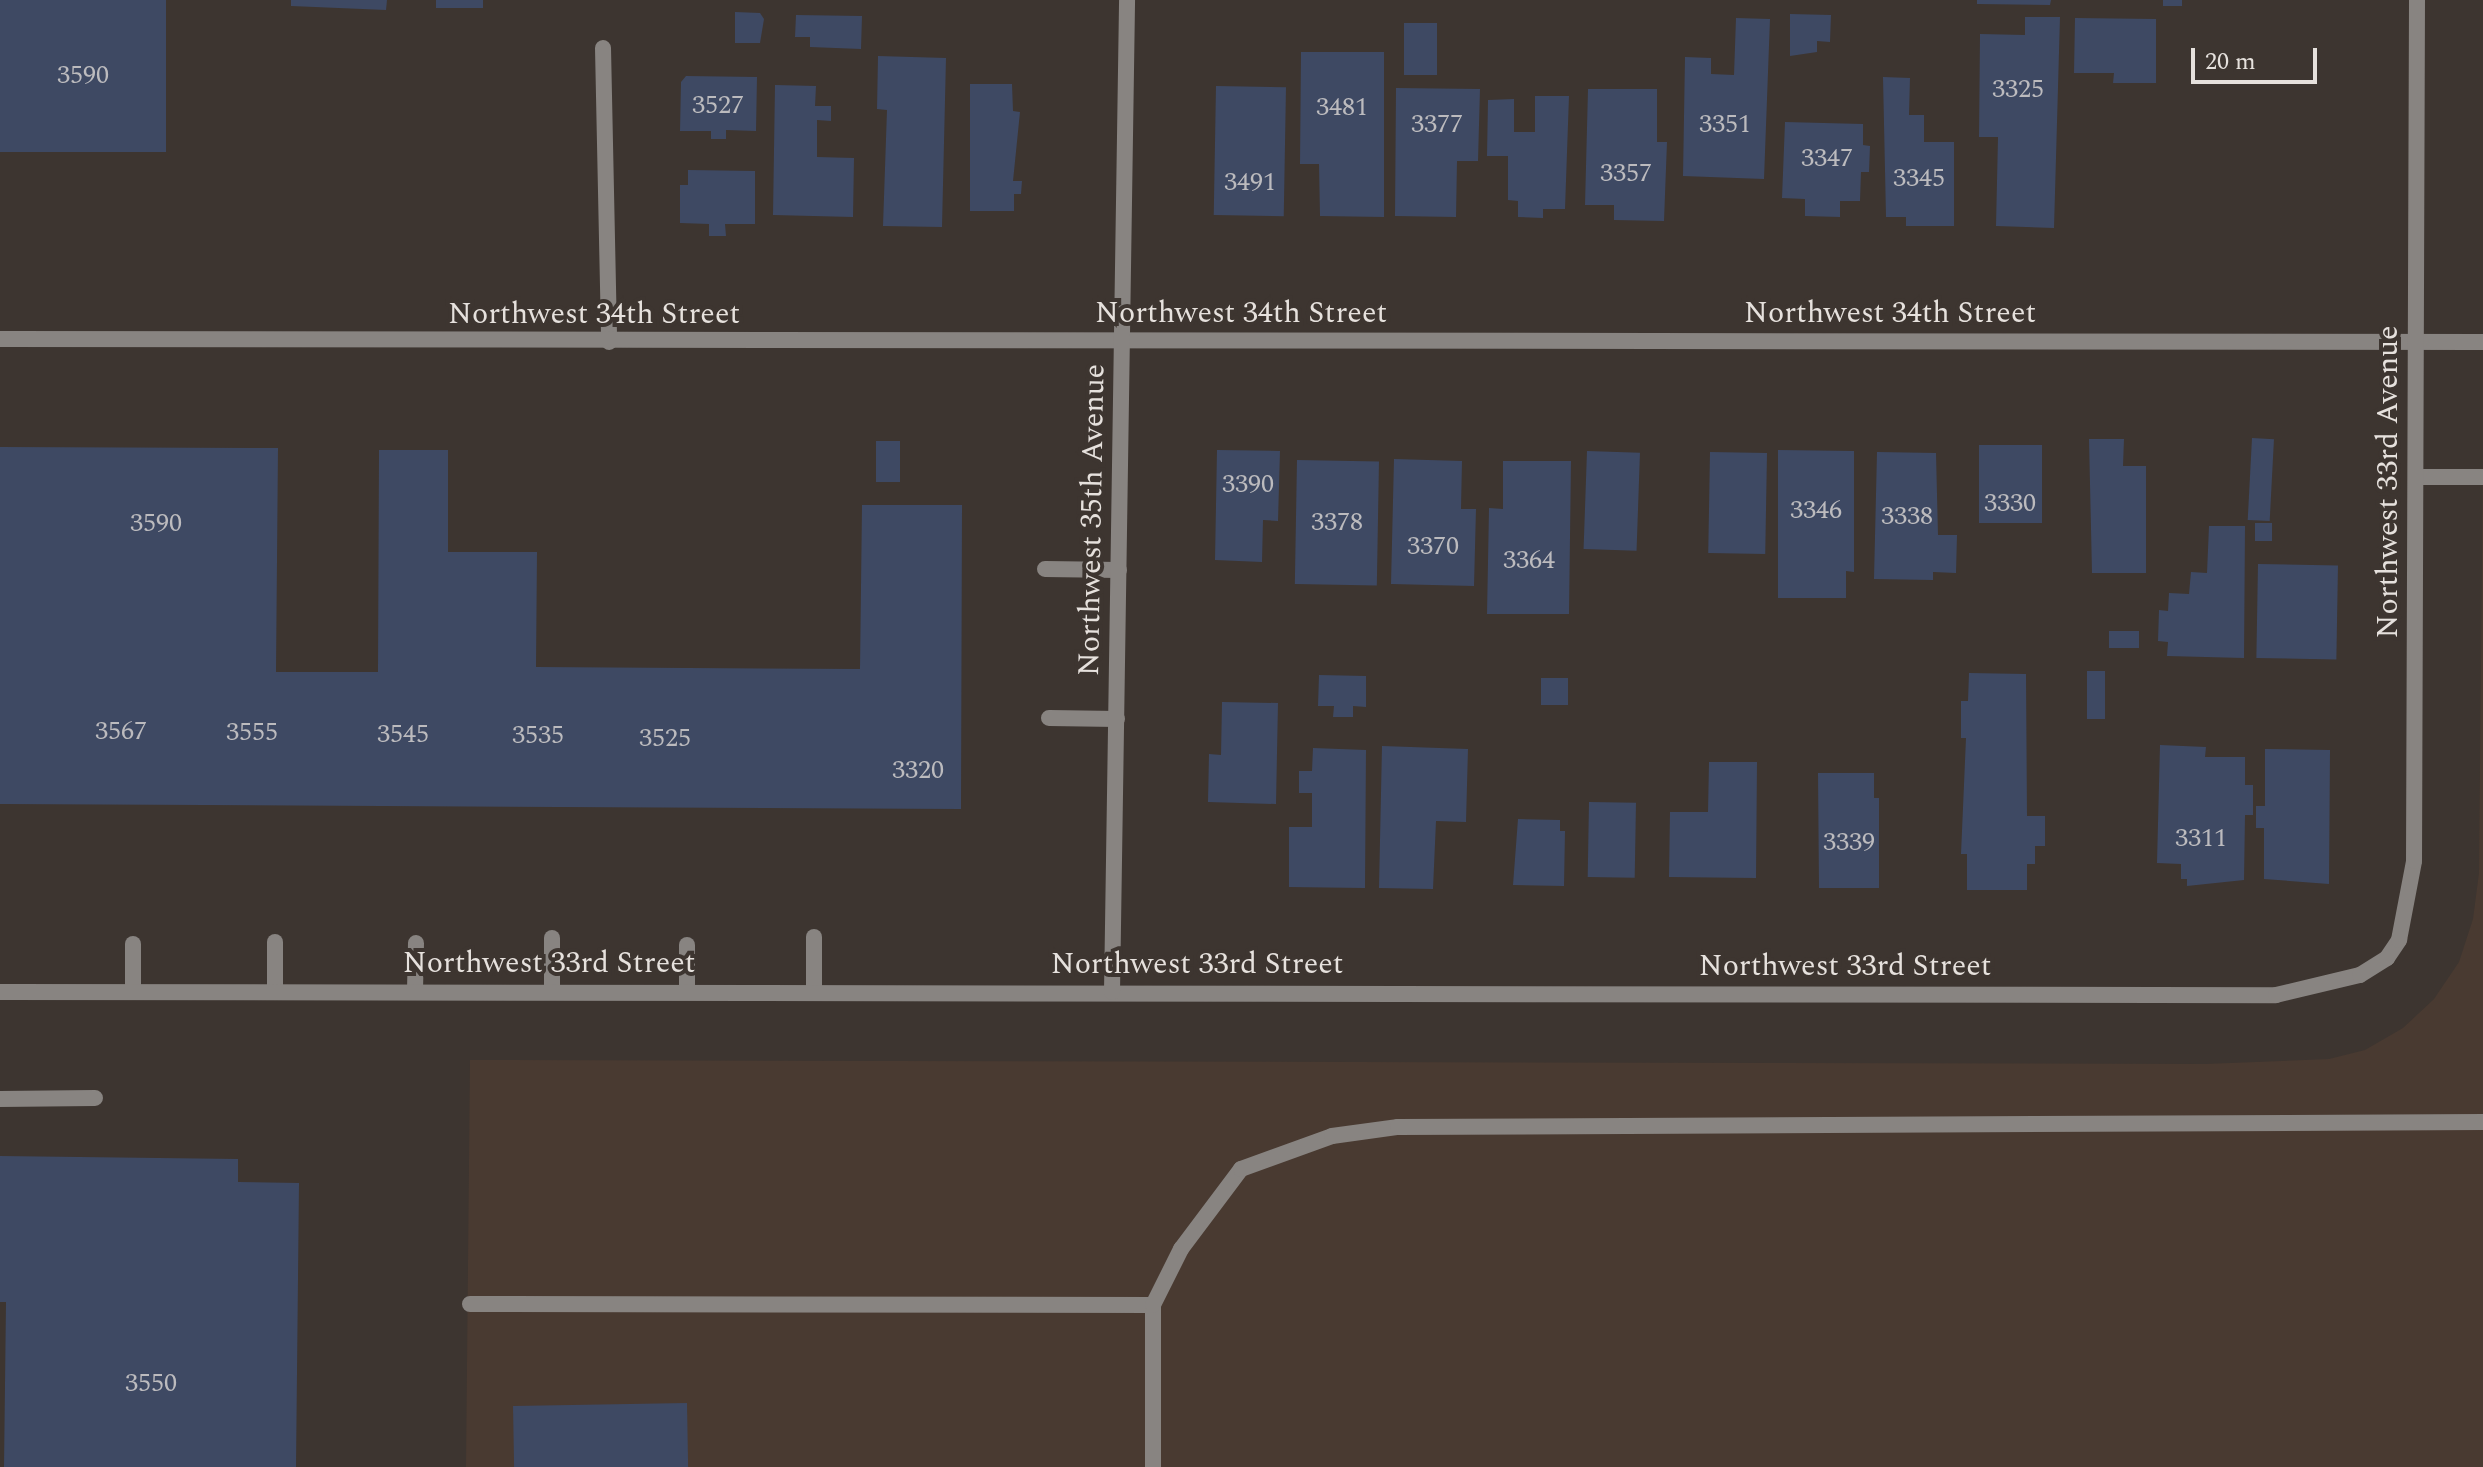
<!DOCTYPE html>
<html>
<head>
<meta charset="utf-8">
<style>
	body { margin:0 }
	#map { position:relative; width:2483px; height:1467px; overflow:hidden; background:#3d3530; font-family:Spectral,serif }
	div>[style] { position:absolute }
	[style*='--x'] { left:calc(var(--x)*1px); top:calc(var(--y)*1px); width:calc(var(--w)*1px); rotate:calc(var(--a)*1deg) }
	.built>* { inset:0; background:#493a31 }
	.building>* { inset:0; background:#3e4963; transform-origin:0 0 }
	.lane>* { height:16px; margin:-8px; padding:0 8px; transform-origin:8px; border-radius:8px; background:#888481 }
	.street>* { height:16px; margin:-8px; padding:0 8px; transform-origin:8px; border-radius:8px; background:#888481 }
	span { translate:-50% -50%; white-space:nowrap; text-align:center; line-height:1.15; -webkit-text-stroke:8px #3d3530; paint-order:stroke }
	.number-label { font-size:26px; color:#bcbbbe }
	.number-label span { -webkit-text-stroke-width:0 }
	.street-label { font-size:30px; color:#e6e1dd }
	.scale { position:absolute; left:2191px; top:48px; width:126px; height:36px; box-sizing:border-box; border:4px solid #e6e1dd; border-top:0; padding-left:10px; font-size:24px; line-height:28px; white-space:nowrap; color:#e6e1dd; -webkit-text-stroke:6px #3d3530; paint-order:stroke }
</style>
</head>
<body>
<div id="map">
	<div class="built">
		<i style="clip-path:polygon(2483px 450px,2483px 1467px,466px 1467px,470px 1060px,2205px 1064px,2329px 1059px,2365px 1050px,2403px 1028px,2434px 999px,2459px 962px,2473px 919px,2479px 873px)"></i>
	</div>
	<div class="building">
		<i style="left:0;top:0;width:166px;height:152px"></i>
		<i style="clip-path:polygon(291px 0,387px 0,386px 10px,291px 6px)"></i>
		<i style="left:436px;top:0;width:47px;height:8px"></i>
		<i style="clip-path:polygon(1977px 0,2051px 0,2050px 5px,1977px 4px)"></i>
		<i style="left:2163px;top:0;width:19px;height:6px"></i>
		<i style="clip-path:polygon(735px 12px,760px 13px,764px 19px,760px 43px,735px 43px)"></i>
		<i style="clip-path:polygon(1790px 14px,1831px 15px,1830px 42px,1817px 41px,1817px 52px,1790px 56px)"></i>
		<i style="clip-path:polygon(796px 15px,862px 16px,861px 49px,810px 47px,810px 37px,795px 37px)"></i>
		<i style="clip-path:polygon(2025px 17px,2060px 17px,2054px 228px,1996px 226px,1998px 137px,1979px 137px,1980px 34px,2025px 35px)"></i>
		<i style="clip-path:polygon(1736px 18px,1770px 19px,1764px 179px,1683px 176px,1685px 57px,1711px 58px,1711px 74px,1734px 75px)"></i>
		<i style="clip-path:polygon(2075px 18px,2156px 19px,2156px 83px,2113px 83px,2114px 73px,2074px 73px)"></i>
		<i style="left:1404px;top:23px;width:33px;height:52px"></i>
		<i style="clip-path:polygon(1301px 52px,1384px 52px,1384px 217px,1320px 216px,1319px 164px,1300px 164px)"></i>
		<i style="clip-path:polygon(878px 56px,946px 58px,942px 227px,883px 226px,887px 110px,877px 109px)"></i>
		<i style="clip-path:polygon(686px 76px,757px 77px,756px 131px,726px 130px,726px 139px,711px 139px,711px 131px,680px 131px,681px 82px)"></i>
		<i style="clip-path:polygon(1883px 77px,1910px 78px,1909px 115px,1924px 115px,1924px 142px,1954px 142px,1954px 226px,1906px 226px,1906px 217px,1886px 217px)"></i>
		<i style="clip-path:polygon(970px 84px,1012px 84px,1013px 111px,1020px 112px,1013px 181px,1022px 181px,1021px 194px,1014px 194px,1014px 211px,970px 211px)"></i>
		<i style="clip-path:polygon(775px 85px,816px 86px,815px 106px,831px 106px,831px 121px,817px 120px,817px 157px,854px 158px,853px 217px,773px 215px)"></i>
		<i style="left:1216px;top:86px;width:70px;height:129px;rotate:1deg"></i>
		<i style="clip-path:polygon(1396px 88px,1480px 89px,1478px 161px,1457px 161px,1456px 217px,1395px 216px)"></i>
		<i style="clip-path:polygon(1588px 89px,1657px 89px,1657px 142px,1667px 142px,1664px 221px,1614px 220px,1614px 205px,1585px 205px)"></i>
		<i style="clip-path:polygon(1535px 96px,1569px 96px,1565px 209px,1543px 209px,1543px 218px,1518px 217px,1518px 201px,1508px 200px,1508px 156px,1487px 156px,1488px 100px,1514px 99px,1514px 132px,1535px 132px)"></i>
		<i style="clip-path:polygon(1785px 122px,1863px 124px,1863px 145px,1870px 146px,1869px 172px,1861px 172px,1860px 201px,1840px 201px,1840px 217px,1805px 216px,1805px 199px,1782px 198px)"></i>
		<i style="clip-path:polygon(688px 170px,755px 171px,755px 224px,725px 224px,726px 236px,709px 236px,709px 224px,680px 223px,680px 185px,688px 185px)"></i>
		<i style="left:2252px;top:438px;width:22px;height:82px;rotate:3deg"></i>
		<i style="clip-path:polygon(2089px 439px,2124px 439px,2123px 466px,2146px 466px,2146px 573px,2092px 573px)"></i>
		<i style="left:876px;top:441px;width:24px;height:41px"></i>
		<i style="left:1979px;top:445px;width:63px;height:78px"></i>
		<i style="clip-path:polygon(0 447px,278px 448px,276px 672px,378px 672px,379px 450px,448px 450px,448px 552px,537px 552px,536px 667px,860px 669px,862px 505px,962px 505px,961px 809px,0 804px)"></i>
		<i style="clip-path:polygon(1217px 450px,1280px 451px,1278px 521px,1263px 520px,1262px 562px,1215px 560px)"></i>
		<i style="clip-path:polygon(1778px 450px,1854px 451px,1854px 572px,1846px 571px,1846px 598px,1778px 598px)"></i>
		<i style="left:1587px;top:451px;width:53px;height:98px;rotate:2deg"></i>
		<i style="left:1710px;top:452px;width:57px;height:101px;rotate:1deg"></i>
		<i style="clip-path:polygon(1877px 452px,1936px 453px,1938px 535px,1957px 535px,1956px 573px,1933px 572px,1933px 580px,1874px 579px)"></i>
		<i style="clip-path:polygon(1394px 459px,1462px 461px,1461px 509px,1476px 509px,1474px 586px,1391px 584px)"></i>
		<i style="left:1297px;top:460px;width:82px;height:124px;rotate:1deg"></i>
		<i style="clip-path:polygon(1503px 461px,1571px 461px,1569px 614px,1487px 614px,1489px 508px,1503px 509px)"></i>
		<i style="left:2255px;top:523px;width:17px;height:18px"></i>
		<i style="clip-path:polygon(2209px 526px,2245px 526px,2244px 658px,2167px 656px,2168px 642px,2158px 641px,2159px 610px,2168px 611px,2169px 593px,2189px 594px,2191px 572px,2207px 573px)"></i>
		<i style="left:2258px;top:564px;width:80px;height:94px;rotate:1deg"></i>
		<i style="left:2109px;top:631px;width:30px;height:17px"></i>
		<i style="left:2087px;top:671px;width:18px;height:48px"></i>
		<i style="clip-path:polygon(1969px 673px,2026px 674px,2027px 816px,2045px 816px,2045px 846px,2035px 846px,2035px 864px,2027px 864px,2027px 890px,1967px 890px,1967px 854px,1961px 854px,1966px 738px,1961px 738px,1961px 701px,1968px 701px)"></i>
		<i style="clip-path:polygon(1319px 675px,1366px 676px,1366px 707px,1353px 706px,1353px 717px,1333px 717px,1334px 706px,1318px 706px)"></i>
		<i style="left:1541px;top:678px;width:27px;height:27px"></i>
		<i style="clip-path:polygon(1222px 702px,1278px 703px,1276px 804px,1208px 802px,1209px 754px,1221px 755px)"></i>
		<i style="clip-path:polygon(2160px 745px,2206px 747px,2205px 757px,2245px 757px,2245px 785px,2253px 785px,2253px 815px,2245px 815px,2244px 880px,2187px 886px,2187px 879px,2181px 879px,2181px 864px,2157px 863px)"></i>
		<i style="clip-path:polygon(1382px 746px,1468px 749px,1466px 822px,1436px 821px,1433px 889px,1379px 888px)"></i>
		<i style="clip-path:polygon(1313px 748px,1366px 750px,1365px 888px,1289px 887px,1289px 827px,1312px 827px,1312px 793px,1299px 793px,1299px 771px,1312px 771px)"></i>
		<i style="clip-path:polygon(2265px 749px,2330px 750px,2329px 884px,2264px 879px,2264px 828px,2256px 828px,2256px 806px,2265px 806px)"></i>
		<i style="clip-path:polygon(1709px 762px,1757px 762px,1756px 878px,1669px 877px,1670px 812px,1708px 812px)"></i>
		<i style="clip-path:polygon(1818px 773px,1874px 773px,1874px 798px,1879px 798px,1879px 888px,1819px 888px)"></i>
		<i style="left:1589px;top:802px;width:47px;height:75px;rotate:1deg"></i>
		<i style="clip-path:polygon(1518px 819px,1560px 820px,1560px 831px,1565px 831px,1564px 886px,1513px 885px)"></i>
		<i style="clip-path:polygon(0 1156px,238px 1159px,238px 1182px,299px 1183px,296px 1467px,4px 1467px,6px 1302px,0 1302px)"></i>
		<i style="left:687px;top:1403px;width:64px;height:174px;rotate:89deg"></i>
	</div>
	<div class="lane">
		<i style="--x:603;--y:48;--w:294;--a:88.8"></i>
		<i style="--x:2418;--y:477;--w:65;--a:0"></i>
		<i style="--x:1045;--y:569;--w:74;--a:0.8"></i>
		<i style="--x:1049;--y:718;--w:68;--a:0.8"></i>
		<i style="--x:814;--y:937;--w:54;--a:90"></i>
		<i style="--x:552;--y:938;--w:53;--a:90"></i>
		<i style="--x:133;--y:944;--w:47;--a:90"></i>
		<i style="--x:687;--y:945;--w:46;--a:90"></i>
		<i style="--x:275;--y:991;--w:49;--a:-90"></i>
		<i style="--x:415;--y:991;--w:48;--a:-88.8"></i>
		<i style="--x:0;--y:1099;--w:95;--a:-0.6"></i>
		<i style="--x:470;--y:1304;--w:683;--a:0.08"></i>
		<i style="--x:1153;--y:1467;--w:162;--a:-90"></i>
		<i style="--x:1153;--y:1305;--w:63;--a:-63.4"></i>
		<i style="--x:1181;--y:1249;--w:100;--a:-53.1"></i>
		<i style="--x:1241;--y:1169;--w:97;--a:-19.9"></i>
		<i style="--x:1332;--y:1136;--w:67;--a:-7.8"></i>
		<i style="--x:1398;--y:1127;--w:1085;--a:-0.26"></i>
	</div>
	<div class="street">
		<i style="--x:0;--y:339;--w:2483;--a:0.07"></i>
		<i style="--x:0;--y:992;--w:2276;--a:0.08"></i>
		<i style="--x:2276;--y:995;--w:86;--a:-13.4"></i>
		<i style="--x:2360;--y:975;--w:32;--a:-32"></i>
		<i style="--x:2387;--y:958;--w:22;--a:-56"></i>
		<i style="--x:2399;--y:940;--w:80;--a:-79.2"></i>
		<i style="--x:2414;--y:861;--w:861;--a:-89.8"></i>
		<i style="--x:1112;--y:992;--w:992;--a:-89.13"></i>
	</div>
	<div class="number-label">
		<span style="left:83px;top:76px">3590</span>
		<span style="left:2018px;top:90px">3325</span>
		<span style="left:718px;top:106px">3527</span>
		<span style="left:1342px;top:108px">3481</span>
		<span style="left:1437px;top:125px">3377</span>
		<span style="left:1725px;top:125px">3351</span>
		<span style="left:1827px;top:159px">3347</span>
		<span style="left:1626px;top:174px">3357</span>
		<span style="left:1919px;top:179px">3345</span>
		<span style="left:1250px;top:183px">3491</span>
		<span style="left:1248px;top:485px">3390</span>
		<span style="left:2010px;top:504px">3330</span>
		<span style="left:1816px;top:511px">3346</span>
		<span style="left:1907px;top:517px">3338</span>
		<span style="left:1337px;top:523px">3378</span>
		<span style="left:156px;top:524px">3590</span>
		<span style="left:1433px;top:547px">3370</span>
		<span style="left:1529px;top:561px">3364</span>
		<span style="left:121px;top:732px">3567</span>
		<span style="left:252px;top:733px">3555</span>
		<span style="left:403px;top:735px">3545</span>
		<span style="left:538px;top:736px">3535</span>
		<span style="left:665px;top:739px">3525</span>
		<span style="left:918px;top:771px">3320</span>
		<span style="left:2201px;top:839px">3311</span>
		<span style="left:1849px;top:843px">3339</span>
		<span style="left:151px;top:1384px">3550</span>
	</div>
	<div class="street-label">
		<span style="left:1241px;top:313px">Northwest 34th Street</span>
		<span style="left:1890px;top:313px">Northwest 34th Street</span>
		<span style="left:594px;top:314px">Northwest 34th Street</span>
		<span style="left:2388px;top:482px;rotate:-90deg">Northwest 33rd Avenue</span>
		<span style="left:1092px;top:520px;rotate:-89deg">Northwest 35th Avenue</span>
		<span style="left:549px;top:963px">Northwest 33rd Street</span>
		<span style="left:1197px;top:964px">Northwest 33rd Street</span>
		<span style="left:1845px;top:966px">Northwest 33rd Street</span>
	</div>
	<div class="scale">20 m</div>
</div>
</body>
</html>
